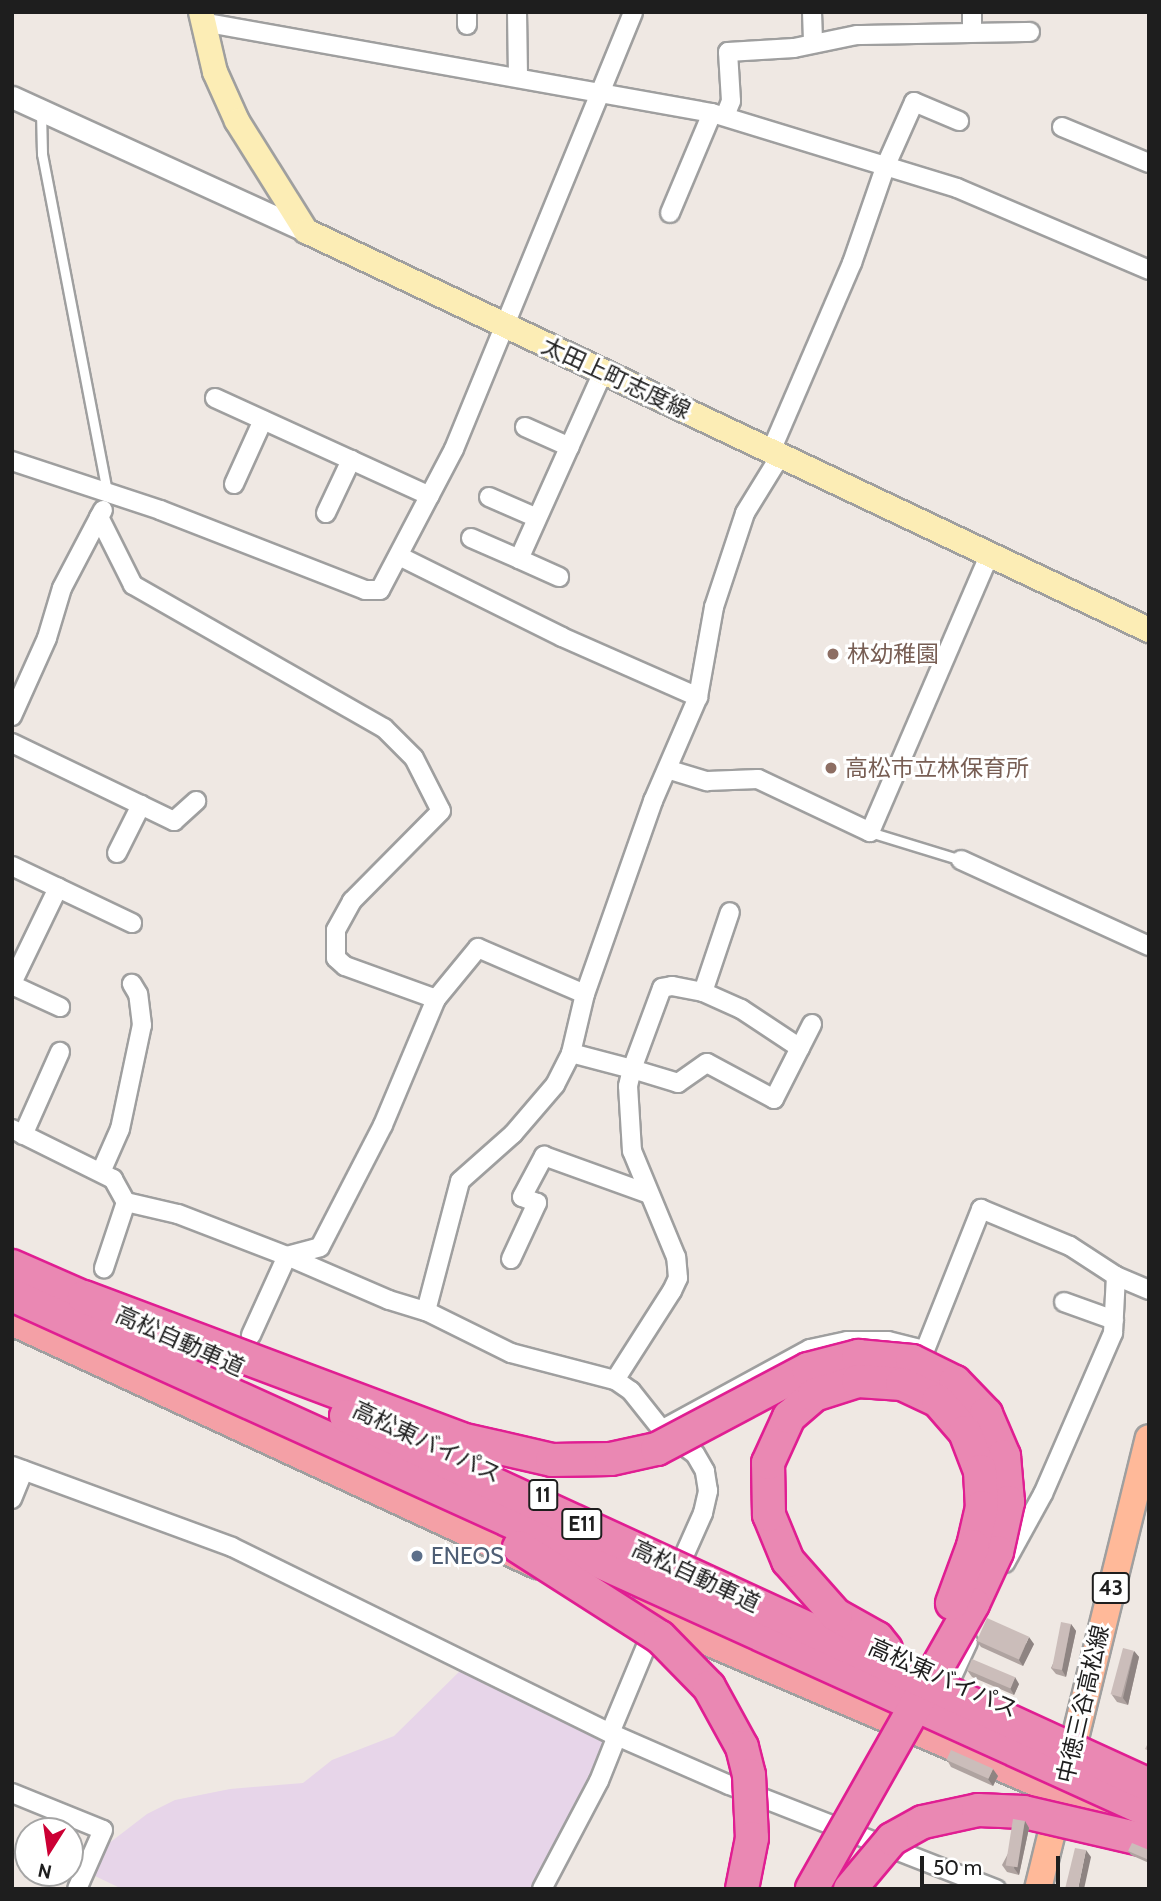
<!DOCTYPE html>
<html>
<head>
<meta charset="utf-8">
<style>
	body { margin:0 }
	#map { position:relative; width:1161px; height:1901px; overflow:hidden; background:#efe8e3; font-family:Cabin,"Noto Sans JP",sans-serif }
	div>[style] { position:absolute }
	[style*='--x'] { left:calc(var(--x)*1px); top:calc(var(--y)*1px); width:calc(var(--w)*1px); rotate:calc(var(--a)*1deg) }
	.industrial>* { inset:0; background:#e7d5e9 }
	.roads { filter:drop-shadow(2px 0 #9f9f9f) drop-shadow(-2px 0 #9f9f9f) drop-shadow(0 2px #9f9f9f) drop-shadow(0 -2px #9f9f9f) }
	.service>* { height:9px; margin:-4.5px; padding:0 4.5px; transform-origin:4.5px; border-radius:4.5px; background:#fff }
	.minor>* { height:18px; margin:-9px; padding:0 9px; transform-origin:9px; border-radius:9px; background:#fff }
	.tertiary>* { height:21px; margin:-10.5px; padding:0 10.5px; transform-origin:10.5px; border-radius:10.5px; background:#fff }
	.secondary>* { height:24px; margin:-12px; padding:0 12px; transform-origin:12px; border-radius:12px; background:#fcedb5 }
	.primary>* { height:26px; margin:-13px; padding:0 13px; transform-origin:13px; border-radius:13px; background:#ffb999 }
	.trunk>* { height:28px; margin:-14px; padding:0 14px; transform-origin:14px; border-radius:14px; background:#f4a0a6 }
	.bridges { filter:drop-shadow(2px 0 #e01e92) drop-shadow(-2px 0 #e01e92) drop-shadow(0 2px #e01e92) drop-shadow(0 -2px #e01e92) }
	.motorway-bridge>* { height:32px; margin:-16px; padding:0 16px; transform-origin:16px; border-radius:16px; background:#ea88b3 }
	.wall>* { inset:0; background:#afa3a0 }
	.shaded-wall>* { inset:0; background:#8e8482 }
	.building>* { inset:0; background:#cbbdba; transform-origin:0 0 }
	.dots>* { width:19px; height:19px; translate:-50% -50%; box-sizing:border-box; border:4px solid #fff; border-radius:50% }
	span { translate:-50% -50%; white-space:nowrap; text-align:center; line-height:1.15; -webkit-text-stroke:6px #fff; paint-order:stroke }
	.shield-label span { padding:2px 5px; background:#fff; border:2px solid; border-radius:5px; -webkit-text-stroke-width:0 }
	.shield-label { font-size:21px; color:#1e1e1e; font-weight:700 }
	.street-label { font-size:23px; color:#1e1e1e }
	.education-label { font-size:23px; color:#785e54 }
	.left { translate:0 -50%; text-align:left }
	.service-label { font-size:23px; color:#4e5e75 }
	.frame { position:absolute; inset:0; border:14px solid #1e1e1e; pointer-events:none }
	.north { position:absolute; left:14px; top:1817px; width:70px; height:70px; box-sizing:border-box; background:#fff; border:2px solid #a5a5a5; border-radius:50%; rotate:192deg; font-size:19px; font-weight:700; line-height:28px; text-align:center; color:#1e1e1e }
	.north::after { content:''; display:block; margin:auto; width:24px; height:32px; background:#cc0034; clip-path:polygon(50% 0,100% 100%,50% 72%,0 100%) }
	.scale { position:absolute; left:920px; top:1856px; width:140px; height:32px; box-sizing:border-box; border:4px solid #1e1e1e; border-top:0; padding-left:9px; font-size:21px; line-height:24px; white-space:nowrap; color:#1e1e1e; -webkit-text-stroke:5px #fff; paint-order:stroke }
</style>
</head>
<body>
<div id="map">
	<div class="industrial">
		<i style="clip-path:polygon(465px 1666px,607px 1739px,605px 1756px,537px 1889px,122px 1889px,93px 1875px,108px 1844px,147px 1814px,175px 1800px,230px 1789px,303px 1783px,332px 1760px,394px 1736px)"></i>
	</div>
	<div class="roads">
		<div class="service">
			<i style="--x:41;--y:112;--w:42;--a:88.6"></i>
			<i style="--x:42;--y:154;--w:345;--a:79.1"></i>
			<i style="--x:870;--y:832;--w:95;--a:17.1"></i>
		</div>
		<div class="minor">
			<i style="--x:467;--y:12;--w:13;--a:90"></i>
			<i style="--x:517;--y:12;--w:64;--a:89.1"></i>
			<i style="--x:812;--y:12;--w:31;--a:88"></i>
			<i style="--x:972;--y:12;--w:20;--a:90"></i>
			<i style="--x:202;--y:22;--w:518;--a:10.12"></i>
			<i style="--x:712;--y:113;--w:256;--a:17"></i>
			<i style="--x:957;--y:188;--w:209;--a:23.1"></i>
			<i style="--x:725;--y:116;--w:16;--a:-68"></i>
			<i style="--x:731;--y:101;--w:49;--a:-93.5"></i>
			<i style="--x:728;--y:52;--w:66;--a:-3.5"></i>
			<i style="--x:794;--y:48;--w:64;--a:-11.7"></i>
			<i style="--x:857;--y:35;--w:173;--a:-1"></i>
			<i style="--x:1062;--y:127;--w:94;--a:22.5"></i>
			<i style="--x:670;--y:213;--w:108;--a:-67.2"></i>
			<i style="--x:215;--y:398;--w:236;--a:24.5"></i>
			<i style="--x:525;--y:427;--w:49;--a:24"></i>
			<i style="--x:771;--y:451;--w:205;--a:-66.7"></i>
			<i style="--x:852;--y:263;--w:104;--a:-70.9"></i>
			<i style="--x:886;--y:165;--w:69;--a:-66"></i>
			<i style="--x:914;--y:102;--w:49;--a:22.9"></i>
			<i style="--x:12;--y:461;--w:156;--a:18.3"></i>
			<i style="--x:160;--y:510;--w:220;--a:21.3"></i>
			<i style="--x:365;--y:590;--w:15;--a:0"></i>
			<i style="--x:380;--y:590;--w:159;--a:-62.3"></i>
			<i style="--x:454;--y:449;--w:472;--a:-67.7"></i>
			<i style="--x:234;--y:484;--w:70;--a:-65.6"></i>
			<i style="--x:489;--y:497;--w:52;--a:23.6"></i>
			<i style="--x:326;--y:513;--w:59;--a:-64.7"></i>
			<i style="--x:99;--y:517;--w:76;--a:63.4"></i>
			<i style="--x:133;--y:585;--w:289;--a:29.7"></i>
			<i style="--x:384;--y:728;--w:42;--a:45"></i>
			<i style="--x:414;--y:758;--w:59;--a:63"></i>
			<i style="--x:441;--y:811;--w:127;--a:134.7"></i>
			<i style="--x:352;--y:901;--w:33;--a:119"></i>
			<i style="--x:336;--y:930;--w:28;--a:90"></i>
			<i style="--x:336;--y:958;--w:12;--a:42"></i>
			<i style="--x:345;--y:966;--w:97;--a:19.9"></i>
			<i style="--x:436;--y:999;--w:66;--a:-50.5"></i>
			<i style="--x:478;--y:948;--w:116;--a:23.3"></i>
			<i style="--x:471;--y:538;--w:52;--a:23.6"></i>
			<i style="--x:519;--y:559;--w:205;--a:-65.8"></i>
			<i style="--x:399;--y:556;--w:182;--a:26.4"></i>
			<i style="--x:562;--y:637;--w:149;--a:23.8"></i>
			<i style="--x:519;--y:559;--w:44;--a:24.2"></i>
			<i style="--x:12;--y:716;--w:85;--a:-65.8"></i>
			<i style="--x:47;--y:638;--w:52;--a:-73.3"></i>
			<i style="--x:62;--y:588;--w:88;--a:-62.3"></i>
			<i style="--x:12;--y:743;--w:180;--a:25.7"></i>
			<i style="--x:174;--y:821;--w:30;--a:-42"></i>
			<i style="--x:670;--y:770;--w:39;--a:17"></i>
			<i style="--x:707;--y:781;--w:51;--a:-2.2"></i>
			<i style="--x:758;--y:779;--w:124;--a:25.3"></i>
			<i style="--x:870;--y:832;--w:303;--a:-66.7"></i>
			<i style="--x:117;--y:853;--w:54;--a:-63.4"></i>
			<i style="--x:961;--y:860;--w:207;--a:24.6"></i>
			<i style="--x:12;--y:866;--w:133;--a:25.4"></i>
			<i style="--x:12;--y:983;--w:106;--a:-64.2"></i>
			<i style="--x:12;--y:985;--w:53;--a:24.6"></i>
			<i style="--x:703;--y:992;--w:84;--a:-71.4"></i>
			<i style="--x:800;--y:1048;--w:71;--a:-146.5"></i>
			<i style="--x:741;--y:1009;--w:42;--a:-155.9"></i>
			<i style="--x:703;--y:992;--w:32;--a:-169"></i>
			<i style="--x:672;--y:986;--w:10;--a:169"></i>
			<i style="--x:662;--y:988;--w:86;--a:110.3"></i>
			<i style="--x:632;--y:1069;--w:48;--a:16.9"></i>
			<i style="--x:678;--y:1083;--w:35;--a:-35"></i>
			<i style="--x:707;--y:1063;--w:76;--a:28.2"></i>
			<i style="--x:774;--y:1099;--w:84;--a:-63.1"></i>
			<i style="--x:12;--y:1129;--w:113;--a:26.3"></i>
			<i style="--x:113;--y:1179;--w:26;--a:61"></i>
			<i style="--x:126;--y:1202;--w:70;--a:108.4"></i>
			<i style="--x:23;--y:1135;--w:91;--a:-66"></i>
			<i style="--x:101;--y:1172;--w:47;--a:-66.2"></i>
			<i style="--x:120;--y:1129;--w:106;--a:-78.1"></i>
			<i style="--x:142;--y:1025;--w:31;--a:-97"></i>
			<i style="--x:138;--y:994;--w:12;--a:-121"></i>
			<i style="--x:126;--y:1202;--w:53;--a:13"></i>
			<i style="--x:178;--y:1214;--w:117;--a:21.1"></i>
			<i style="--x:287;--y:1256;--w:87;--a:114.5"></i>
			<i style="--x:287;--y:1256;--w:111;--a:23.3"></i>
			<i style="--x:389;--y:1300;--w:39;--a:17"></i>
			<i style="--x:426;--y:1311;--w:95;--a:26.3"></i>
			<i style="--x:511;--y:1353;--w:107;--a:14.6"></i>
			<i style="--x:287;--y:1256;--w:34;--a:-15"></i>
			<i style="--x:320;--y:1247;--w:137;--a:-62.7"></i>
			<i style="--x:383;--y:1125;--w:137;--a:-67.2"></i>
			<i style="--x:511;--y:1259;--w:62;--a:-65.1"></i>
			<i style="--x:537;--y:1203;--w:16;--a:-158"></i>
			<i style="--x:522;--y:1197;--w:47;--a:-61.8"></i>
			<i style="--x:544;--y:1156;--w:109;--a:19.8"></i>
			<i style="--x:1064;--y:1302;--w:53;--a:19.8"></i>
			<i style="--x:426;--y:1311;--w:134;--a:-75.3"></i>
			<i style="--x:460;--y:1181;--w:71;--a:-41.6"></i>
			<i style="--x:513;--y:1134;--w:65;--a:-49.4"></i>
			<i style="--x:555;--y:1085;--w:36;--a:-63"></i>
			<i style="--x:925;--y:1350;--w:152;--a:-68.3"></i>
			<i style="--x:981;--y:1209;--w:96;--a:22.6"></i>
			<i style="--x:1070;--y:1246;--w:55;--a:33.1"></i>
			<i style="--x:1116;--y:1276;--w:36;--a:23"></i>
			<i style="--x:667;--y:1427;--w:163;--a:-28.6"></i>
			<i style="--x:810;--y:1349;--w:38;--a:-12"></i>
			<i style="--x:847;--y:1341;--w:41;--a:0"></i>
			<i style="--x:888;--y:1341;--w:38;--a:14"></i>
			<i style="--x:12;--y:1466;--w:234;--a:20.2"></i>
			<i style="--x:232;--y:1547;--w:421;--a:26.2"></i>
			<i style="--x:610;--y:1733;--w:130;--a:23.6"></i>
			<i style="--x:729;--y:1785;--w:287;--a:21.3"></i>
			<i style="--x:12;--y:1499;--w:31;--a:-68"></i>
			<i style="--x:1005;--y:1563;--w:79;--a:-61.2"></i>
			<i style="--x:1043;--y:1494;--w:176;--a:-66.5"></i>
			<i style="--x:1113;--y:1333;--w:57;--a:-87"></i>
			<i style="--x:675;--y:1576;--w:69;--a:-66"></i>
			<i style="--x:703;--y:1513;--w:23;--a:-77"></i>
			<i style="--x:708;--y:1491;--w:20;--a:-99"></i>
			<i style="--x:705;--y:1471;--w:20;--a:-120"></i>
			<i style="--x:695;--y:1454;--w:41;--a:-144"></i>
			<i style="--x:662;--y:1430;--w:50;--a:-128.5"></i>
			<i style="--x:631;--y:1391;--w:19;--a:-145"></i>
			<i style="--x:615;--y:1380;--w:106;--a:-57.4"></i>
			<i style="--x:672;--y:1291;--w:14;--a:-65"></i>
			<i style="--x:678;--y:1278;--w:21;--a:-95"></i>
			<i style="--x:676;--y:1257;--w:115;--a:-112.5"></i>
			<i style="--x:632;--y:1151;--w:65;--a:-93.5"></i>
			<i style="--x:628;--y:1086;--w:17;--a:-77"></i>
			<i style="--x:632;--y:1069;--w:63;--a:-165.3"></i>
			<i style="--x:571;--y:1053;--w:61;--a:-76.7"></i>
			<i style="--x:585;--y:994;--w:205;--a:-70.6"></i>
			<i style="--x:653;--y:801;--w:113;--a:-66.6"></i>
			<i style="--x:698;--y:697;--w:91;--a:-79.9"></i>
			<i style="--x:714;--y:607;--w:99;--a:-71.7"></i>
			<i style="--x:745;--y:513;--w:67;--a:-58.4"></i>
			<i style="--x:950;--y:1681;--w:43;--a:-65.2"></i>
			<i style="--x:610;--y:1733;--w:117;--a:-67.4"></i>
			<i style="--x:12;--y:1793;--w:98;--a:22.1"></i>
			<i style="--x:103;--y:1830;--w:64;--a:113.8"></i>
			<i style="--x:542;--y:1889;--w:122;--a:-62.2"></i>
			<i style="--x:599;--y:1781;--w:48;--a:-68.2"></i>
		</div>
		<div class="tertiary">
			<i style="--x:12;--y:97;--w:323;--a:24.5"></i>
		</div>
		<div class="secondary">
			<i style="--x:201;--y:12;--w:62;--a:76.9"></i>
			<i style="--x:215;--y:72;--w:54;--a:65.8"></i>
			<i style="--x:237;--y:121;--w:130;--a:57.9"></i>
			<i style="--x:306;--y:231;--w:933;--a:25.33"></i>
		</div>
		<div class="primary">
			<i style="--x:1038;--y:1889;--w:464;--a:-76.2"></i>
		</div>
		<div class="trunk">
			<i style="--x:12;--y:1321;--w:579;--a:24.84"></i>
			<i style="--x:640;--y:1612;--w:554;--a:23.19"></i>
		</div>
	</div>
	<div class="bridges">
		<div class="motorway-bridge">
			<i style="--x:12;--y:1266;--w:97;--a:23.7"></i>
			<i style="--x:12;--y:1295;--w:1249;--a:24.41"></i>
			<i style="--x:84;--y:1297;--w:403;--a:20.6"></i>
			<i style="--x:461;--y:1439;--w:93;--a:13"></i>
			<i style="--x:552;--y:1460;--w:59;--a:-1"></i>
			<i style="--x:611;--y:1459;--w:47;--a:-12.3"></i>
			<i style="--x:657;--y:1449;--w:171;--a:-27.9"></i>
			<i style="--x:808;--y:1369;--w:52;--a:-14.6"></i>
			<i style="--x:858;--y:1356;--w:54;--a:5.3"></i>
			<i style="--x:912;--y:1361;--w:48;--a:26"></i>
			<i style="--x:955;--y:1382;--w:45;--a:45.9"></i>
			<i style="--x:986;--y:1414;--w:46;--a:66.8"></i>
			<i style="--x:1004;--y:1456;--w:46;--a:85"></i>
			<i style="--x:1008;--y:1502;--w:51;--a:102.4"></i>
			<i style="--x:997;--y:1552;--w:57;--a:114.8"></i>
			<i style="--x:973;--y:1604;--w:327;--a:119.5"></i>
			<i style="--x:346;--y:1416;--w:884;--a:24.68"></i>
			<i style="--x:519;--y:1547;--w:167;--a:32.6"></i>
			<i style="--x:660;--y:1637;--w:70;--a:45.6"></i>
			<i style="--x:709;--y:1687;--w:68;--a:61.2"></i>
			<i style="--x:742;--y:1747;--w:29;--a:76"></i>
			<i style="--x:749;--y:1775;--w:63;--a:87.3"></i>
			<i style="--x:752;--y:1838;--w:52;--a:101.1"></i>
			<i style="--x:886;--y:1649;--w:14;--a:-129"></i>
			<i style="--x:877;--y:1638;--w:47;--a:-150.7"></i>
			<i style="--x:836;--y:1615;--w:72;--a:-131.6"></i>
			<i style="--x:788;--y:1561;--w:50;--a:-112.4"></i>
			<i style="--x:769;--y:1515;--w:52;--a:-91.1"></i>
			<i style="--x:768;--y:1463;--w:51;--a:-65.5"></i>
			<i style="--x:789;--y:1417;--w:33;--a:-41"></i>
			<i style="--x:814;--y:1395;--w:46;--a:-17.7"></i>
			<i style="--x:858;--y:1381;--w:44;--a:3.9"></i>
			<i style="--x:902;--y:1384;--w:40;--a:25"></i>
			<i style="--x:938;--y:1401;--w:41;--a:48.9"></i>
			<i style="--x:965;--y:1432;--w:42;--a:69"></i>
			<i style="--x:980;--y:1471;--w:36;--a:87"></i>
			<i style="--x:982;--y:1507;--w:40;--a:103"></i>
			<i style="--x:973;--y:1546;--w:61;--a:110.2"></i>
			<i style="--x:850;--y:1889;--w:65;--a:-50"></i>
			<i style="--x:892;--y:1839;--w:35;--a:-29"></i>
			<i style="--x:923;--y:1822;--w:56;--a:-12.3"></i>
			<i style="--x:978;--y:1810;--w:46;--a:2.5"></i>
			<i style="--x:1024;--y:1812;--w:128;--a:13.1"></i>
		</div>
	</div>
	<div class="wall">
		<i style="clip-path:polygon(1071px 1624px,1076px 1631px,1066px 1677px,1056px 1674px,1051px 1668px)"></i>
		<i style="clip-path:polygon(976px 1640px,1034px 1644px,1023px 1666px,981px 1647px)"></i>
		<i style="clip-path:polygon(1134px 1651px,1139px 1657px,1128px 1705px,1117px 1702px,1112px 1695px)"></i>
		<i style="clip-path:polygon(967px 1670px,1019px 1684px,1014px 1695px,972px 1677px)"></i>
		<i style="clip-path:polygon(947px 1760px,998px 1776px,993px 1786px,951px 1767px)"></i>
		<i style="clip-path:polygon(1025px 1821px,1029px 1828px,1019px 1875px,1007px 1872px,1002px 1865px)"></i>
		<i style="clip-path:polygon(1149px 1850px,1149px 1863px,1131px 1855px,1128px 1851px)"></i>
	</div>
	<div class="shaded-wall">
		<i style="clip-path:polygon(1071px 1624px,1076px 1631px,1066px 1677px,1062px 1670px)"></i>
		<i style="clip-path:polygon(1029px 1637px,1034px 1644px,1023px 1666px,1019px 1660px)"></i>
		<i style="clip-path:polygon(1134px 1651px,1139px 1657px,1128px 1705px,1123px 1698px)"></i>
		<i style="clip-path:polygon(1015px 1677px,1019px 1684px,1014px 1695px,1010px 1688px)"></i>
		<i style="clip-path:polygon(993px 1769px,998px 1776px,993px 1786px,988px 1779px)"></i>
		<i style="clip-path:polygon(1025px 1821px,1029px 1828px,1019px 1875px,1014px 1868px)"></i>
		<i style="clip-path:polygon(1086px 1850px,1091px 1857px,1084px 1889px,1078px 1889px)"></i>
	</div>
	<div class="building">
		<i style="left:987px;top:1618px;width:46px;height:25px;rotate:24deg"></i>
		<i style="left:1061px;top:1622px;width:10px;height:47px;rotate:11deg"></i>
		<i style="left:1123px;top:1648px;width:11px;height:48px;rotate:15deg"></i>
		<i style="left:972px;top:1659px;width:47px;height:12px;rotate:23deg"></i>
		<i style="clip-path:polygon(1149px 1741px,1149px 1751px,1145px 1749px)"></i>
		<i style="left:951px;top:1750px;width:46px;height:11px;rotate:24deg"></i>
		<i style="left:1013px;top:1819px;width:12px;height:47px;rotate:9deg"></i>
		<i style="clip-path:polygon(1132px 1843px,1149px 1850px,1149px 1860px,1128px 1851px)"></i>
		<i style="clip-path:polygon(1075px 1848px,1086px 1850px,1078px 1889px,1065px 1889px)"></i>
	</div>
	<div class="dots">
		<i style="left:833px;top:654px;background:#8d6e63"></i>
		<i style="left:831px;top:768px;background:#8d6e63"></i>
		<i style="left:417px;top:1556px;background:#5c6f8a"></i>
	</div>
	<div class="shield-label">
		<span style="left:543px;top:1495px">11</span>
		<span style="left:582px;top:1524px">E11</span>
		<span style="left:1111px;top:1588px">43</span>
	</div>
	<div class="street-label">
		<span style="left:616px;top:378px;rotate:25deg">太田上町志度線</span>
		<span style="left:180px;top:1341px;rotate:24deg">高松自動車道</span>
		<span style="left:427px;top:1442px;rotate:25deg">高松東バイパス</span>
		<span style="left:696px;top:1576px;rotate:25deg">高松自動車道</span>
		<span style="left:943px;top:1678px;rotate:24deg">高松東バイパス</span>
		<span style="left:1083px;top:1704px;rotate:-77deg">中徳三谷高松線</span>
	</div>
	<div class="education-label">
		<span class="left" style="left:847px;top:654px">林幼稚園</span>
		<span class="left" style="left:845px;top:768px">高松市立林保育所</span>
	</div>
	<div class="service-label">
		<span class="left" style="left:431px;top:1556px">ENEOS</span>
	</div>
	<div class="frame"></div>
	<div class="north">N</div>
	<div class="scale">50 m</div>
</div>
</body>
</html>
